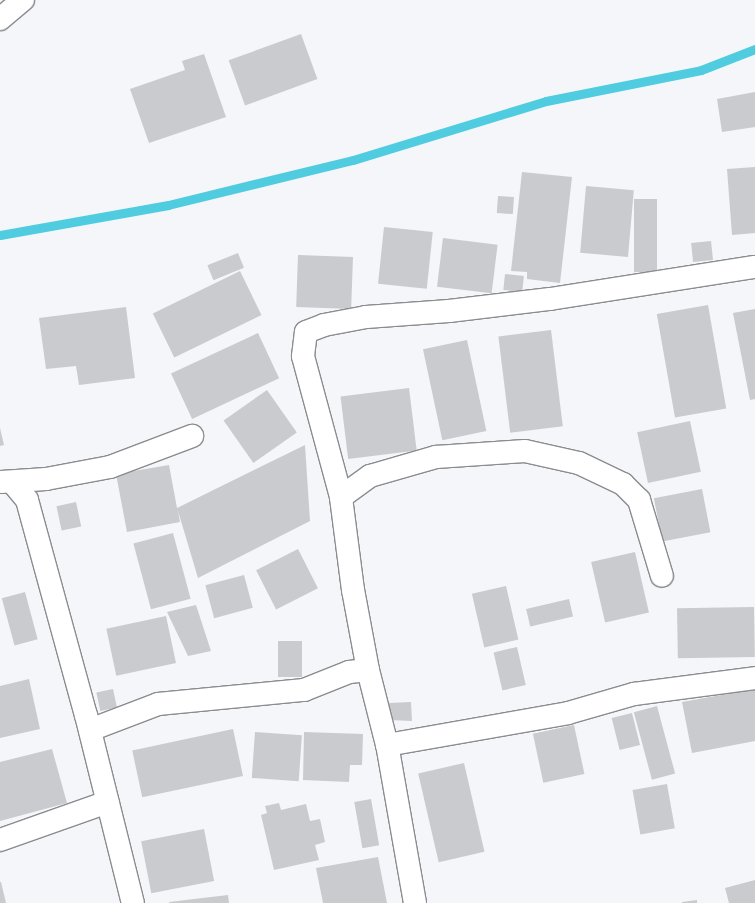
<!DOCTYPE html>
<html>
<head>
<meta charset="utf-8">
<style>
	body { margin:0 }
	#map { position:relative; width:755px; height:903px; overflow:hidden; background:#f4f6f9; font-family:Barlow,sans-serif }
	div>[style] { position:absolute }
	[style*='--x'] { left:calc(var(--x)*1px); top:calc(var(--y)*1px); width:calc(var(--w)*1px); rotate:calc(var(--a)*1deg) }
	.stream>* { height:9px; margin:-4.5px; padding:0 4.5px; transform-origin:4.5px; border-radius:4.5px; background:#4fcce0 }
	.building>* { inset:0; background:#c9cbce; transform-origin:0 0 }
	.roads { filter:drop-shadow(1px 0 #8b8c8f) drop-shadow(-1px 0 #8b8c8f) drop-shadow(0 1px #8b8c8f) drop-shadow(0 -1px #8b8c8f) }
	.minor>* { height:22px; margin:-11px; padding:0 11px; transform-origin:11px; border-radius:11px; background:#fff }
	span { translate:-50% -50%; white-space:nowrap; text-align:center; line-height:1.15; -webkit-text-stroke:3px #fff; paint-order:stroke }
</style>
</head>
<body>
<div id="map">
	<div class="stream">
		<i style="--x:0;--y:235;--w:171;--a:-10.1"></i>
		<i style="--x:168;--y:205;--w:190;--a:-13.7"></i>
		<i style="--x:353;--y:160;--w:202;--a:-17"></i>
		<i style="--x:546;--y:101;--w:158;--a:-11.3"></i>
		<i style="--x:701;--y:70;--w:58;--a:-21.3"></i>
	</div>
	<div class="building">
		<i style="left:301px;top:34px;width:48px;height:77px;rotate:70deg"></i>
		<i style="clip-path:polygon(204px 54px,226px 117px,149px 143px,130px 89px,185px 70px,182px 61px)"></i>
		<i style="clip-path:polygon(755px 92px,755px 127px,722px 132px,717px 99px)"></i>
		<i style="clip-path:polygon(755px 167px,755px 233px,732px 235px,727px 169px)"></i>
		<i style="clip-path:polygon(522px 172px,572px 177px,560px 283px,527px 279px,527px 272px,511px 271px)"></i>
		<i style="left:586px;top:186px;width:48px;height:67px;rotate:5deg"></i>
		<i style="left:498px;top:196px;width:16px;height:17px;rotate:4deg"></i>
		<i style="left:634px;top:199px;width:23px;height:73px"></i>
		<i style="left:384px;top:227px;width:49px;height:57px;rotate:6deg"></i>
		<i style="left:443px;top:238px;width:55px;height:49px;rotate:7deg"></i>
		<i style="left:711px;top:241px;width:19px;height:20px;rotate:84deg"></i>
		<i style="left:238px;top:253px;width:16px;height:33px;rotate:68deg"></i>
		<i style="left:298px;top:255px;width:55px;height:52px;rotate:2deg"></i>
		<i style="left:240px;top:271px;width:49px;height:97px;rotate:64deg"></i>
		<i style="left:505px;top:274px;width:19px;height:16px;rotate:6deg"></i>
		<i style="left:708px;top:305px;width:105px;height:52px;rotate:80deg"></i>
		<i style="clip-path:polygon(126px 307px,135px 378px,79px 385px,76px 366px,46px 369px,39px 318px)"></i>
		<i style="clip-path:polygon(755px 309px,755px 399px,750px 400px,733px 313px)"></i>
		<i style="left:551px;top:330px;width:97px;height:53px;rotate:83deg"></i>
		<i style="left:258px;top:333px;width:50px;height:96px;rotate:65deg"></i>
		<i style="left:467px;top:340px;width:93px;height:45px;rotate:78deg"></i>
		<i style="left:409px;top:388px;width:63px;height:69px;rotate:83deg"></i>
		<i style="left:267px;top:390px;width:52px;height:53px;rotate:55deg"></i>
		<i style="left:690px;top:421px;width:52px;height:54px;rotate:78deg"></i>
		<i style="clip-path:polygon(0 428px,4px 445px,0 446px)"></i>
		<i style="clip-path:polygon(305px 445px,310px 521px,198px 578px,178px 511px,180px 522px,127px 532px,116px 474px,169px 465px,177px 508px)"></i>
		<i style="left:702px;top:489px;width:44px;height:49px;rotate:79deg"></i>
		<i style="left:76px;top:502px;width:25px;height:20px;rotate:78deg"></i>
		<i style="left:173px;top:533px;width:68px;height:41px;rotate:75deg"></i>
		<i style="left:298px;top:549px;width:44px;height:47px;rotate:63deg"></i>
		<i style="left:635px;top:552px;width:62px;height:45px;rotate:77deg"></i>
		<i style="left:244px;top:575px;width:34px;height:40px;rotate:75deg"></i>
		<i style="left:506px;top:586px;width:55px;height:35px;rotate:77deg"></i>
		<i style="left:25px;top:592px;width:49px;height:24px;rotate:75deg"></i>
		<i style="left:569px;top:599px;width:18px;height:44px;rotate:77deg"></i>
		<i style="clip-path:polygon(196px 605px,211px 651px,188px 656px,167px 612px)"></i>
		<i style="left:754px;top:607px;width:50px;height:77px;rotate:89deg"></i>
		<i style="left:166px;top:616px;width:48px;height:61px;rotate:78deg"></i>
		<i style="left:278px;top:641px;width:24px;height:36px"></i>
		<i style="left:517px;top:647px;width:39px;height:24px;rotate:77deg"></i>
		<i style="clip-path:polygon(29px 679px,40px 729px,0 738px,0 686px)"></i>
		<i style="left:113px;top:689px;width:19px;height:17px;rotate:78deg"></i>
		<i style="clip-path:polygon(755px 689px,755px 741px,692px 753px,682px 702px)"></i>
		<i style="clip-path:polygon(411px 702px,412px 721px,389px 720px,389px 703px)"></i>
		<i style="left:657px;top:706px;width:70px;height:24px;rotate:75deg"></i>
		<i style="left:632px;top:713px;width:33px;height:21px;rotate:76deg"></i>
		<i style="left:574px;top:725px;width:50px;height:42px;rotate:78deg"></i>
		<i style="left:233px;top:729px;width:48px;height:103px;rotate:78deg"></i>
		<i style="left:255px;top:732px;width:47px;height:46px;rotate:4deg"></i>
		<i style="clip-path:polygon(304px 732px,363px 734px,362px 765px,350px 765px,349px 782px,303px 780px)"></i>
		<i style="clip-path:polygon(52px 749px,67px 803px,0 821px,0 762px)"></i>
		<i style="left:464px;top:763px;width:91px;height:47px;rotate:77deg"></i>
		<i style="left:667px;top:784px;width:45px;height:35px;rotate:80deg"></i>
		<i style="left:371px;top:799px;width:47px;height:17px;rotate:80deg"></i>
		<i style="clip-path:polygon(279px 803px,281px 810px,306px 804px,310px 821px,320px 819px,325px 842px,315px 845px,319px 860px,274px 870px,261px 815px,267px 813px,265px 806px)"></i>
		<i style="left:204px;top:829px;width:53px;height:64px;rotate:79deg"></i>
		<i style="clip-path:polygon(378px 857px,387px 903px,323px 903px,316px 868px)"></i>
		<i style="clip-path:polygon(755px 880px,755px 903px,729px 903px,725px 888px)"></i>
		<i style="clip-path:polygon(0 882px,1px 882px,6px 903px,0 903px)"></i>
		<i style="clip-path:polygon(228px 895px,229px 903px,169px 903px,169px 902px)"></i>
		<i style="clip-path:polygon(697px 900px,697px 903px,682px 903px,682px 902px)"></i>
	</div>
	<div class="roads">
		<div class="minor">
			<i style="--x:0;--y:19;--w:30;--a:-40"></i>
			<i style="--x:1;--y:482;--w:45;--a:-3.8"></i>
			<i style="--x:46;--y:479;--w:65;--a:-10.6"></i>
			<i style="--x:110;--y:467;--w:88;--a:-20.7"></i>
			<i style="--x:12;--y:482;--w:23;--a:50"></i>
			<i style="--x:27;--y:500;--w:223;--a:74.7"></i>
			<i style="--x:86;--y:715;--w:194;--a:76"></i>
			<i style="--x:341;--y:497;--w:36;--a:-36"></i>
			<i style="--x:370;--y:476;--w:69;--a:-16.1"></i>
			<i style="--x:436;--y:457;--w:89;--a:-3.9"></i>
			<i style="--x:525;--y:451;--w:55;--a:12.5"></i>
			<i style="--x:579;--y:463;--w:49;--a:25.5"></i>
			<i style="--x:623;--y:484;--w:23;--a:45"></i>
			<i style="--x:639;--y:500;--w:79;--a:73.2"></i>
			<i style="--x:90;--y:730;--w:73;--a:-20.9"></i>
			<i style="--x:158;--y:704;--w:147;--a:-5.5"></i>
			<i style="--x:304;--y:690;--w:48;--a:-21.8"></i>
			<i style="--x:349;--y:672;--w:19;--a:-6"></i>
			<i style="--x:387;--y:745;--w:184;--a:-10"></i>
			<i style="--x:568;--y:713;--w:69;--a:-16.1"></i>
			<i style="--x:634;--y:694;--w:122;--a:-7.5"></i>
			<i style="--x:0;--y:840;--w:114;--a:-19.4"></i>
			<i style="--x:415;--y:903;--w:160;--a:-100"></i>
			<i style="--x:387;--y:745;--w:77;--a:-104.2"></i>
			<i style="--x:368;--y:670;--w:81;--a:-100.6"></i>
			<i style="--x:353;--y:590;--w:94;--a:-97.4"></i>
			<i style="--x:341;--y:497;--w:146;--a:-105.1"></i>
			<i style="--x:303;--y:356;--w:24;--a:-83"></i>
			<i style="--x:306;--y:332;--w:19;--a:-21"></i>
			<i style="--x:324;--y:325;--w:43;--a:-10.8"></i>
			<i style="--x:366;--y:317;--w:83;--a:-4.1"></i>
			<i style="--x:449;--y:311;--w:102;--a:-6.8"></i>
			<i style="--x:550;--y:299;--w:207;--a:-8.9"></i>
		</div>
	</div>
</div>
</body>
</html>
